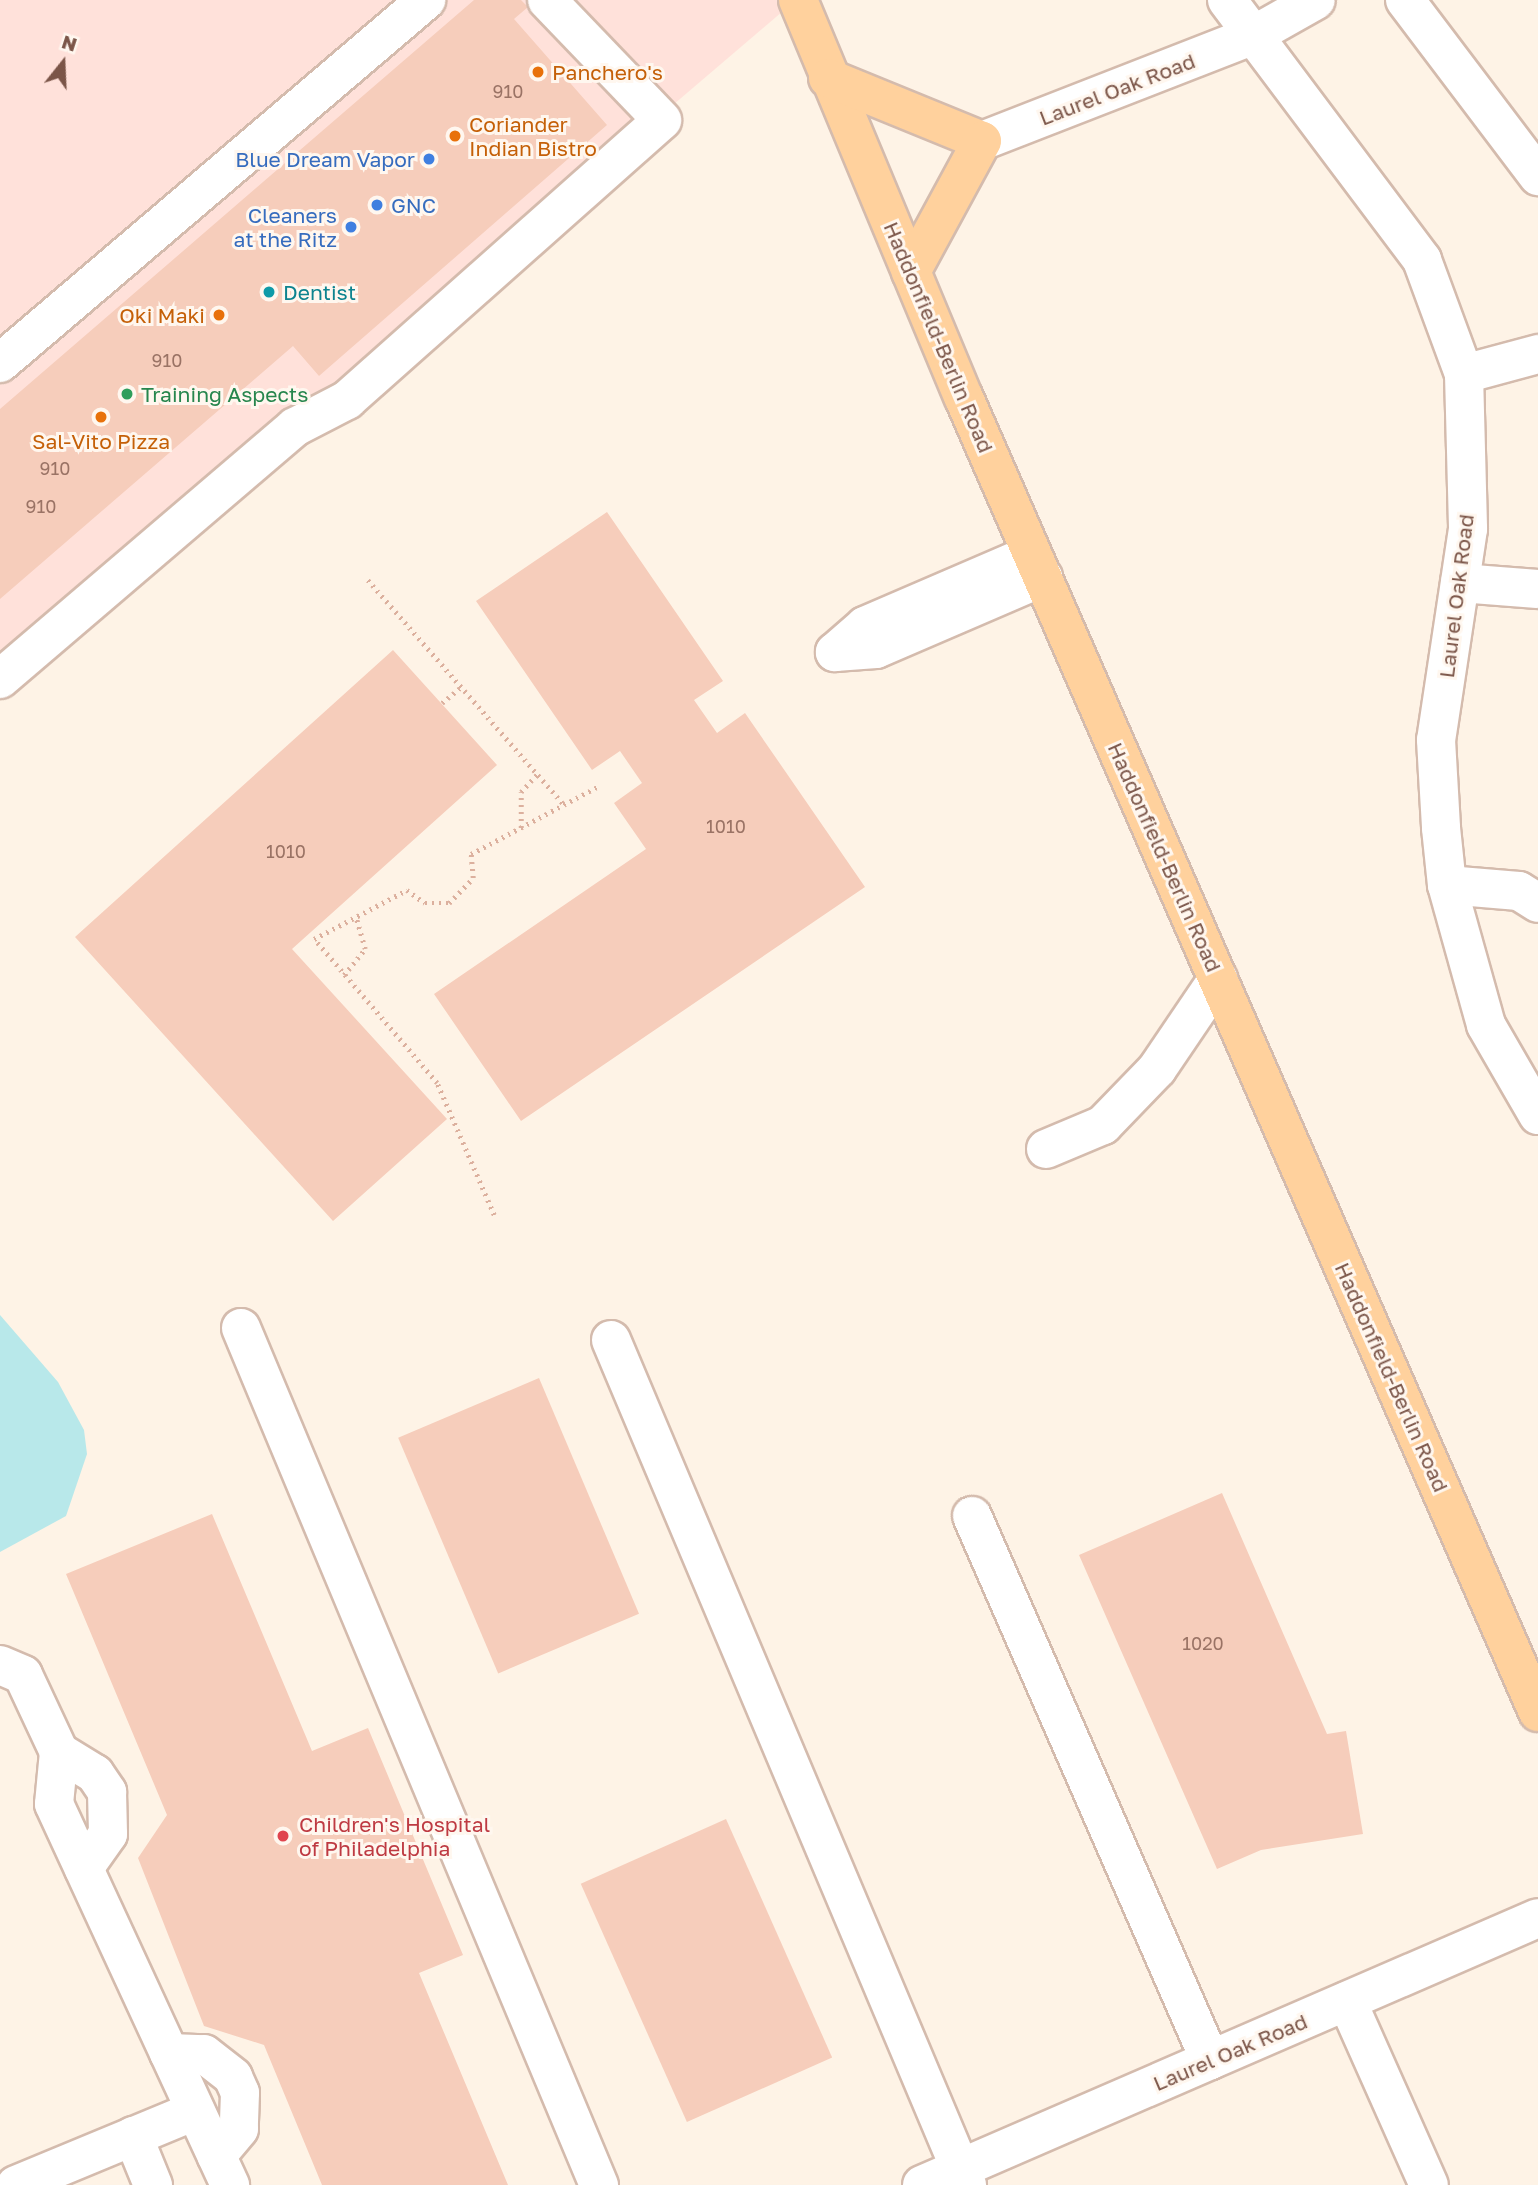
<!DOCTYPE html>
<html>
<head>
<meta charset="utf-8">
<style>
	body { margin:0 }
	#map { position:relative; width:1538px; height:2185px; overflow:hidden; background:#fef3e6; font-family:"Golos Text",sans-serif }
	div>[style] { position:absolute }
	[style*='--x'] { left:calc(var(--x)*1px); top:calc(var(--y)*1px); width:calc(var(--w)*1px); rotate:calc(var(--a)*1deg) }
	.commercial>* { inset:0; background:#ffe1da }
	.water>* { inset:0; background:#b8e8ea }
	.building>* { inset:0; background:#f6cdbb; transform-origin:0 0 }
	.path>* { height:4.5px; margin-top:-2.25px; transform-origin:0; background:repeating-linear-gradient(90deg,#dcb09e 0 2px,transparent 0 7px) }
	.roads { filter:drop-shadow(2px 0 #d4bbad) drop-shadow(-2px 0 #d4bbad) drop-shadow(0 2px #d4bbad) drop-shadow(0 -2px #d4bbad) }
	.minor>* { height:38px; margin:-19px; padding:0 19px; transform-origin:19px; border-radius:19px; background:#fff }
	.major>* { height:38px; margin:-19px; padding:0 19px; transform-origin:19px; border-radius:19px; background:#ffd19d }
	.dots>* { width:19px; height:19px; translate:-50% -50%; box-sizing:border-box; border:4px solid #fff7ef; border-radius:50% }
	span { translate:-50% -50%; white-space:nowrap; text-align:center; line-height:1.15; -webkit-text-stroke:6px #fff7ef; paint-order:stroke }
	.number-label { font-size:18px; color:#9a7365 }
	.number-label span { -webkit-text-stroke-width:0 }
	.food-label { font-size:21px; color:#c56008 }
	.left { translate:0 -50%; text-align:left }
	.right { translate:-100% -50%; text-align:right }
	.street-label { font-size:21px; color:#7b5548 }
	.shop-label { font-size:21px; color:#366cbe }
	.culture-label { font-size:21px; color:#0d838f }
	.leisure-label { font-size:21px; color:#27864d }
	.health-label { font-size:21px; color:#be3a42 }
	.north { position:absolute; left:28px; top:28px; width:70px; height:70px; -webkit-text-stroke:5px #fff7ef; paint-order:stroke; rotate:18deg; font-size:19px; font-weight:700; line-height:28px; text-align:center; color:#7b5548 }
	.north::after { content:''; display:block; margin:auto; width:24px; height:32px; background:#7b5548; clip-path:polygon(50% 0,100% 100%,50% 72%,0 100%) }
</style>
</head>
<body>
<div id="map">
	<div class="commercial">
		<i style="clip-path:polygon(0 0,796px 0,0 679px)"></i>
	</div>
	<div class="water">
		<i style="clip-path:polygon(0 1315px,58px 1382px,84px 1430px,87px 1454px,66px 1516px,0 1552px)"></i>
	</div>
	<div class="building">
		<i style="clip-path:polygon(474px 0,521px 0,528px 7px,514px 19px,607px 125px,319px 376px,293px 346px,0 599px,0 409px)"></i>
		<i style="clip-path:polygon(607px 512px,723px 681px,694px 700px,717px 733px,745px 713px,865px 887px,521px 1121px,434px 994px,646px 849px,614px 803px,642px 783px,620px 751px,592px 770px,476px 601px)"></i>
		<i style="clip-path:polygon(393px 650px,497px 765px,292px 949px,447px 1119px,333px 1221px,75px 937px)"></i>
		<i style="left:539px;top:1378px;width:256px;height:153px;rotate:67deg"></i>
		<i style="clip-path:polygon(1222px 1493px,1327px 1734px,1346px 1731px,1363px 1834px,1261px 1850px,1217px 1869px,1079px 1555px)"></i>
		<i style="clip-path:polygon(212px 1514px,312px 1751px,368px 1728px,463px 1955px,419px 1973px,508px 2185px,322px 2185px,264px 2045px,204px 2026px,138px 1858px,167px 1815px,66px 1574px)"></i>
		<i style="left:726px;top:1819px;width:261px;height:159px;rotate:66deg"></i>
	</div>
	<div class="path">
		<i style="--x:368;--y:580;--w:298;--a:48.9"></i>
		<i style="--x:442;--y:703;--w:25;--a:-40"></i>
		<i style="--x:521;--y:828;--w:36;--a:-90"></i>
		<i style="--x:521;--y:792;--w:24;--a:-48"></i>
		<i style="--x:344;--y:975;--w:33;--a:-51"></i>
		<i style="--x:365;--y:949;--w:33;--a:-106"></i>
		<i style="--x:494;--y:1215;--w:144;--a:-113.4"></i>
		<i style="--x:437;--y:1083;--w:189;--a:-130.5"></i>
		<i style="--x:314;--y:939;--w:105;--a:-27.8"></i>
		<i style="--x:407;--y:890;--w:22;--a:36"></i>
		<i style="--x:425;--y:903;--w:24;--a:0"></i>
		<i style="--x:449;--y:903;--w:35;--a:-46"></i>
		<i style="--x:473;--y:878;--w:24;--a:-95"></i>
		<i style="--x:471;--y:854;--w:143;--a:-28"></i>
	</div>
	<div class="roads">
		<div class="minor">
			<i style="--x:1227;--y:0;--w:325;--a:53.1"></i>
			<i style="--x:1422;--y:260;--w:121;--a:69.8"></i>
			<i style="--x:1464;--y:374;--w:155;--a:88.5"></i>
			<i style="--x:1468;--y:529;--w:213;--a:98.6"></i>
			<i style="--x:1436;--y:740;--w:88;--a:86.7"></i>
			<i style="--x:1441;--y:828;--w:57;--a:84"></i>
			<i style="--x:1447;--y:885;--w:145;--a:74.4"></i>
			<i style="--x:1486;--y:1025;--w:104;--a:60"></i>
			<i style="--x:1405;--y:0;--w:221;--a:52.9"></i>
			<i style="--x:982;--y:141;--w:290;--a:-21.3"></i>
			<i style="--x:1252;--y:36;--w:73;--a:-29.4"></i>
			<i style="--x:0;--y:363;--w:560;--a:-40.43"></i>
			<i style="--x:1464;--y:374;--w:77;--a:-15.1"></i>
			<i style="--x:1032;--y:554;--w:182;--a:156.7"></i>
			<i style="--x:865;--y:626;--w:40;--a:139"></i>
			<i style="--x:835;--y:652;--w:41;--a:-4.2"></i>
			<i style="--x:876;--y:649;--w:182;--a:-23.3"></i>
			<i style="--x:1460;--y:583;--w:78;--a:4.4"></i>
			<i style="--x:0;--y:679;--w:388;--a:-40.5"></i>
			<i style="--x:295;--y:427;--w:59;--a:-27.4"></i>
			<i style="--x:347;--y:400;--w:421;--a:-41.6"></i>
			<i style="--x:662;--y:120;--w:166;--a:-133.8"></i>
			<i style="--x:1447;--y:885;--w:72;--a:4.8"></i>
			<i style="--x:1519;--y:891;--w:22;--a:32"></i>
			<i style="--x:1046;--y:1149;--w:62;--a:-22.8"></i>
			<i style="--x:1103;--y:1125;--w:78;--a:-46"></i>
			<i style="--x:1157;--y:1069;--w:109;--a:-55.9"></i>
			<i style="--x:241;--y:1328;--w:929;--a:67.33"></i>
			<i style="--x:611;--y:1340;--w:917;--a:67.15"></i>
			<i style="--x:972;--y:1516;--w:594;--a:66.37"></i>
			<i style="--x:0;--y:1665;--w:25;--a:23"></i>
			<i style="--x:23;--y:1675;--w:85;--a:64.9"></i>
			<i style="--x:59;--y:1752;--w:52;--a:95.5"></i>
			<i style="--x:54;--y:1804;--w:420;--a:65.2"></i>
			<i style="--x:59;--y:1752;--w:42;--a:31.4"></i>
			<i style="--x:95;--y:1774;--w:22;--a:56"></i>
			<i style="--x:107;--y:1792;--w:42;--a:88.6"></i>
			<i style="--x:108;--y:1834;--w:42;--a:125.2"></i>
			<i style="--x:1347;--y:2001;--w:201;--a:66"></i>
			<i style="--x:169;--y:2053;--w:35;--a:2"></i>
			<i style="--x:204;--y:2054;--w:37;--a:38"></i>
			<i style="--x:233;--y:2077;--w:17;--a:66"></i>
			<i style="--x:240;--y:2093;--w:36;--a:92"></i>
			<i style="--x:239;--y:2129;--w:35;--a:130"></i>
			<i style="--x:133;--y:2136;--w:53;--a:67.8"></i>
			<i style="--x:16;--y:2185;--w:194;--a:-22.5"></i>
			<i style="--x:922;--y:2185;--w:671;--a:-23.43"></i>
		</div>
		<div class="major">
			<i style="--x:798;--y:0;--w:431;--a:67.4"></i>
			<i style="--x:964;--y:398;--w:1434;--a:66.4"></i>
			<i style="--x:828;--y:78;--w:166;--a:22.2"></i>
			<i style="--x:982;--y:141;--w:149;--a:118.5"></i>
		</div>
	</div>
	<div class="dots">
		<i style="left:538px;top:72px;background:#e8710a"></i>
		<i style="left:455px;top:136px;background:#e8710a"></i>
		<i style="left:429px;top:159px;background:#3f7fe0"></i>
		<i style="left:377px;top:205px;background:#3f7fe0"></i>
		<i style="left:351px;top:227px;background:#3f7fe0"></i>
		<i style="left:269px;top:292px;background:#0f9aa8"></i>
		<i style="left:219px;top:315px;background:#e8710a"></i>
		<i style="left:127px;top:394px;background:#2e9e5b"></i>
		<i style="left:101px;top:417px;background:#e8710a"></i>
		<i style="left:283px;top:1836px;background:#e0444e"></i>
	</div>
	<div class="number-label">
		<span style="left:508px;top:91px">910</span>
		<span style="left:167px;top:360px">910</span>
		<span style="left:55px;top:468px">910</span>
		<span style="left:41px;top:506px">910</span>
		<span style="left:726px;top:826px">1010</span>
		<span style="left:286px;top:851px">1010</span>
		<span style="left:1203px;top:1643px">1020</span>
	</div>
	<div class="food-label">
		<span class="left" style="left:552px;top:72px">Panchero's</span>
		<span class="left" style="left:469px;top:136px">Coriander<br>Indian Bistro</span>
		<span class="right" style="left:205px;top:315px">Oki Maki</span>
		<span style="left:101px;top:441px">Sal-Vito Pizza</span>
	</div>
	<div class="street-label">
		<span style="left:1117px;top:89px;rotate:-21deg">Laurel Oak Road</span>
		<span style="left:939px;top:337px;rotate:67deg">Haddonfield-Berlin Road</span>
		<span style="left:1456px;top:596px;rotate:-83deg">Laurel Oak Road</span>
		<span style="left:1165px;top:857px;rotate:66deg">Haddonfield-Berlin Road</span>
		<span style="left:1392px;top:1377px;rotate:66deg">Haddonfield-Berlin Road</span>
		<span style="left:1230px;top:2052px;rotate:-23deg">Laurel Oak Road</span>
	</div>
	<div class="shop-label">
		<span class="right" style="left:415px;top:159px">Blue Dream Vapor</span>
		<span class="left" style="left:391px;top:205px">GNC</span>
		<span class="right" style="left:337px;top:227px">Cleaners<br>at the Ritz</span>
	</div>
	<div class="culture-label">
		<span class="left" style="left:283px;top:292px">Dentist</span>
	</div>
	<div class="leisure-label">
		<span class="left" style="left:141px;top:394px">Training Aspects</span>
	</div>
	<div class="health-label">
		<span class="left" style="left:299px;top:1836px">Children's Hospital<br>of Philadelphia</span>
	</div>
	<div class="north">N</div>
</div>
</body>
</html>
